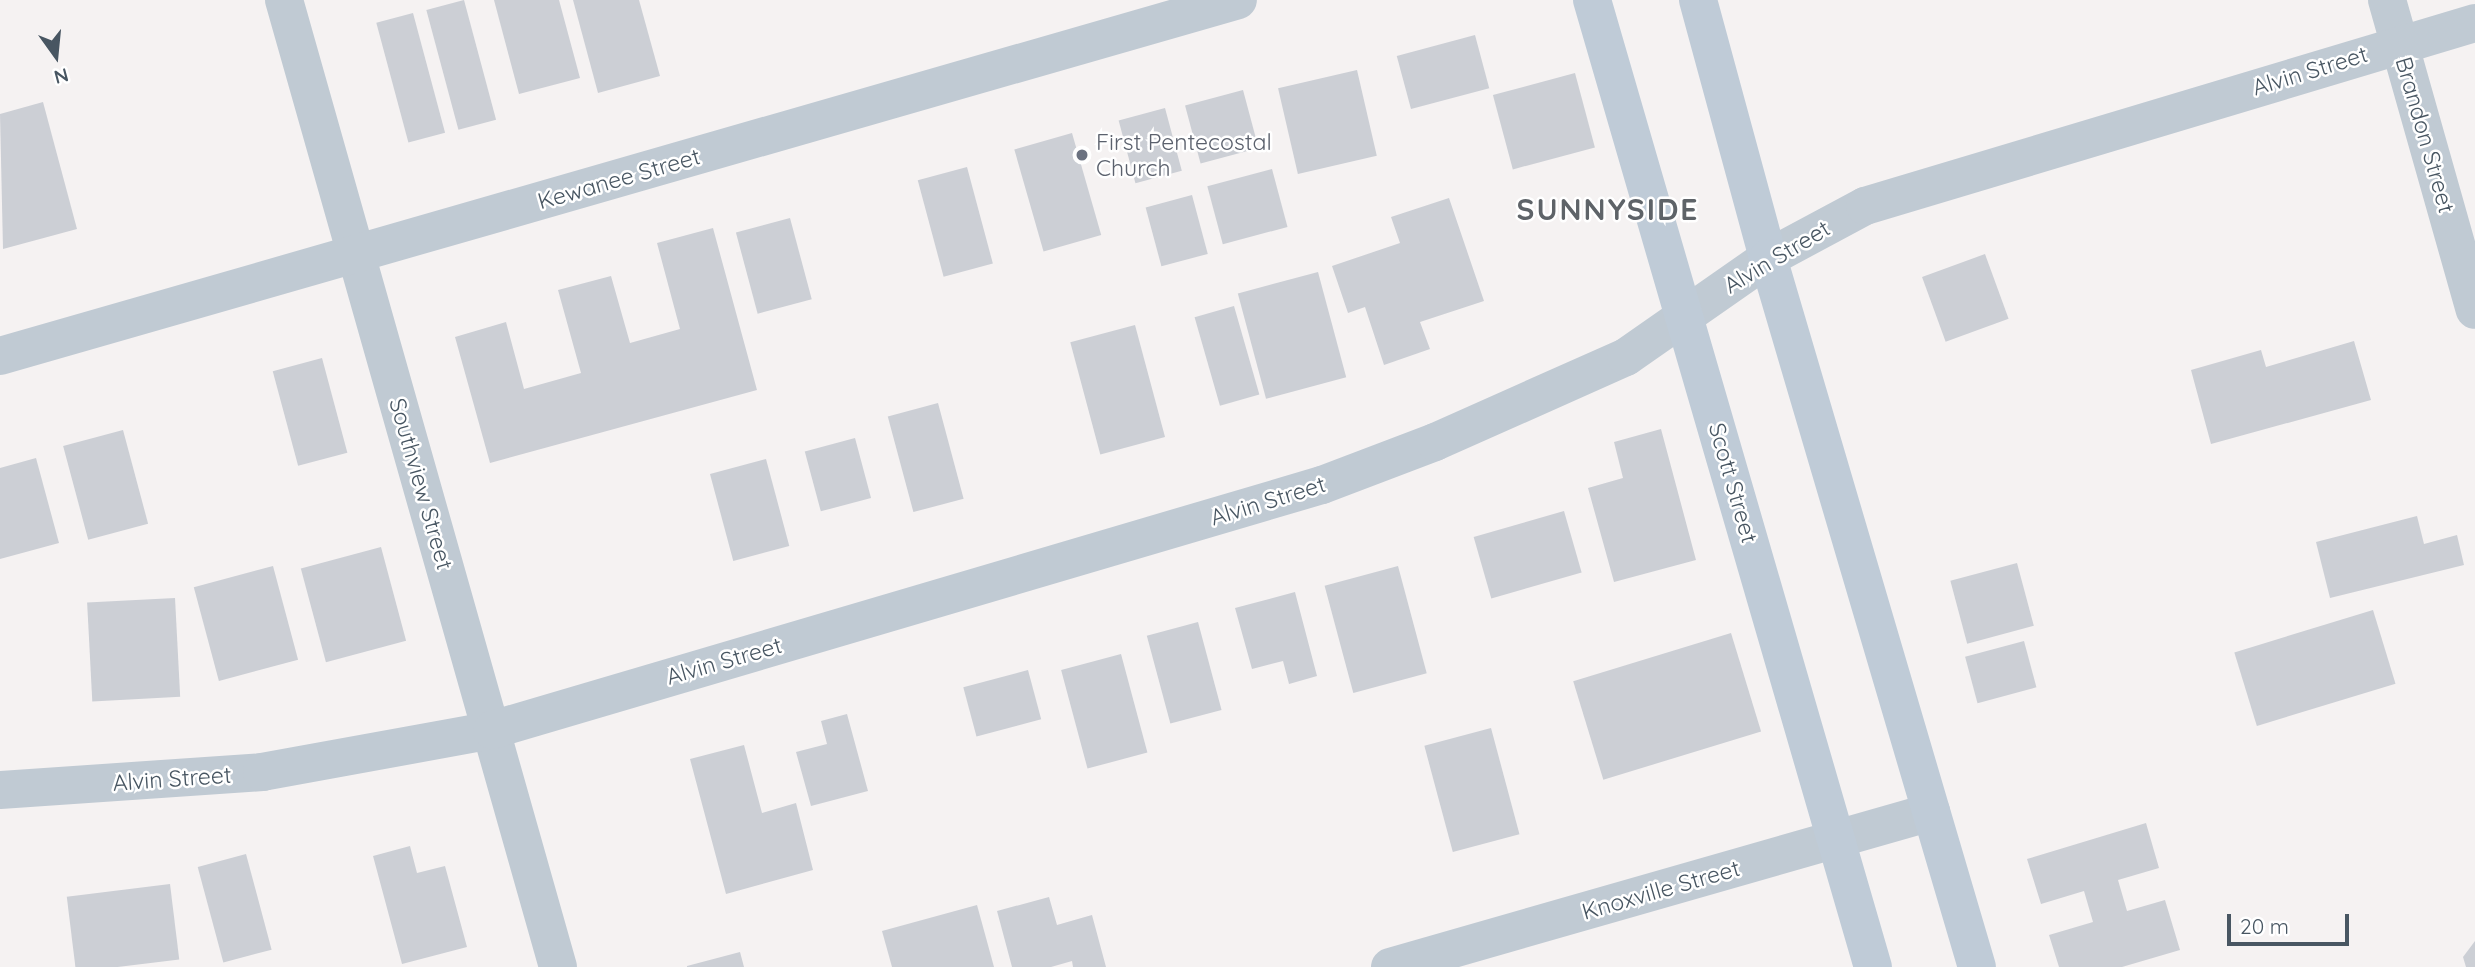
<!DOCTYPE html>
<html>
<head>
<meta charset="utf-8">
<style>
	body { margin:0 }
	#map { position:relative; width:2475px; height:967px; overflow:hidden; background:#f5f2f2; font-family:Quicksand,sans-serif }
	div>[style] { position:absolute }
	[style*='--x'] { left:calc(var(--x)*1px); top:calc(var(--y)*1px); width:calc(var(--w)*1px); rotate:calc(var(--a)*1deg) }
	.building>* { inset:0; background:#cccfd5; transform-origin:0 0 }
	.street>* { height:38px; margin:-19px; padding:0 19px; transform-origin:19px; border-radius:19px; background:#c0cad3 }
	.secondary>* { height:38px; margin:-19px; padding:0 19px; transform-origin:19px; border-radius:19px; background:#bfcbd7 }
	.dots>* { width:19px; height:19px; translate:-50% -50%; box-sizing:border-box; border:4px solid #fff; border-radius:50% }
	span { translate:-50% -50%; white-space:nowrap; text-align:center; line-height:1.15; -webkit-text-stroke:5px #fff; paint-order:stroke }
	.street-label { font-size:23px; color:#485662 }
	.worship-label { font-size:23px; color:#5b616d }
	.left { translate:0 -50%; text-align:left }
	.district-label { font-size:30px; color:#5e6368; font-weight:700; letter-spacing:2px }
	.north { position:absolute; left:21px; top:21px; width:70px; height:70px; -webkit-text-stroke:5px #fff; paint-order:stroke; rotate:165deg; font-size:19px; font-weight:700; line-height:28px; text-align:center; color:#485662 }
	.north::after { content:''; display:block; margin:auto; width:24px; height:32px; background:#485662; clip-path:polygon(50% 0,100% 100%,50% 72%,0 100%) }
	.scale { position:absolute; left:2227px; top:914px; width:122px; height:32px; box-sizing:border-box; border:4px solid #485662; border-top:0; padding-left:9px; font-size:21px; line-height:24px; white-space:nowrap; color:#485662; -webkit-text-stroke:5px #fff; paint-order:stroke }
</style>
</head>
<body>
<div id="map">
	<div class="building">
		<i style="left:464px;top:0;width:124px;height:39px;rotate:75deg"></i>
		<i style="clip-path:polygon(494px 0,559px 0,580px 78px,519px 94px)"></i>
		<i style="clip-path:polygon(573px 0,639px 0,660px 76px,598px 93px)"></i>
		<i style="left:413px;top:13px;width:124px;height:38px;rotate:75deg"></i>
		<i style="left:1475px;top:35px;width:55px;height:81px;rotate:75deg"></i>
		<i style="left:1357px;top:70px;width:88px;height:81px;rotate:77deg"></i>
		<i style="left:1575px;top:73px;width:77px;height:85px;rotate:75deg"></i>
		<i style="left:1243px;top:90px;width:60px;height:60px;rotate:75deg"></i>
		<i style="clip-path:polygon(43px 102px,77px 229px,3px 249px,0 114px)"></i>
		<i style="left:1165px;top:108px;width:65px;height:48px;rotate:75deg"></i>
		<i style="left:1072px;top:133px;width:106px;height:60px;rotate:74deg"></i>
		<i style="left:967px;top:167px;width:100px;height:51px;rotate:75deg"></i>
		<i style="left:1272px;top:169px;width:60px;height:67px;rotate:75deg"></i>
		<i style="left:1192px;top:195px;width:61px;height:48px;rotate:75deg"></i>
		<i style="clip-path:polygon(1449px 198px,1484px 301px,1420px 322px,1430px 349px,1384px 365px,1365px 307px,1348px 313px,1332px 266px,1400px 243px,1391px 217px)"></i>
		<i style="left:790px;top:218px;width:84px;height:56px;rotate:75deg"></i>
		<i style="clip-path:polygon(713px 228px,757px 390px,490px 463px,455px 337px,506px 322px,524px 389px,581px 373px,558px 290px,611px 276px,630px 343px,680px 329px,657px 243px)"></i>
		<i style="left:1985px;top:254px;width:69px;height:67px;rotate:70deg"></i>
		<i style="left:1318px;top:272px;width:109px;height:83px;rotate:75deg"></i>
		<i style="left:1234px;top:306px;width:92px;height:41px;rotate:74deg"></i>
		<i style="left:1135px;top:325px;width:116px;height:67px;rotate:75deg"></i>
		<i style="clip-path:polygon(2354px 341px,2371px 400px,2211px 444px,2191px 370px,2261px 350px,2266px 367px)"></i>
		<i style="left:322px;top:358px;width:98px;height:51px;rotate:75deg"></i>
		<i style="left:938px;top:403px;width:99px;height:52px;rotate:75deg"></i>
		<i style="clip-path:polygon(1661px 429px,1696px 560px,1614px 582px,1588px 488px,1623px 478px,1614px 442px)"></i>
		<i style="left:123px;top:430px;width:97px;height:62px;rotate:75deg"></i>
		<i style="left:855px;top:438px;width:62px;height:52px;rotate:75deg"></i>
		<i style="clip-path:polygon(36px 458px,59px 543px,0 559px,0 468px)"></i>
		<i style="left:766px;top:459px;width:90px;height:58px;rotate:75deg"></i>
		<i style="left:1564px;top:511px;width:64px;height:94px;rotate:74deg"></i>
		<i style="clip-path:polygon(2417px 516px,2424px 544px,2457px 535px,2464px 565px,2330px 598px,2316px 542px)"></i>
		<i style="left:381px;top:547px;width:97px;height:83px;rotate:75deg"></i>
		<i style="left:2017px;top:563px;width:65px;height:69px;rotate:75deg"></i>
		<i style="left:273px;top:566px;width:97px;height:82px;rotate:75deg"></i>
		<i style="left:1398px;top:566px;width:111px;height:76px;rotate:75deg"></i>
		<i style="clip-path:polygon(1295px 592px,1317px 676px,1289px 684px,1283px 661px,1252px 669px,1235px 608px)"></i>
		<i style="left:175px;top:598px;width:99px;height:88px;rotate:87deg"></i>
		<i style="left:2373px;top:610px;width:77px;height:145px;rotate:73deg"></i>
		<i style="left:1198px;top:622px;width:91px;height:53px;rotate:75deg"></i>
		<i style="left:1731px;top:633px;width:103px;height:165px;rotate:73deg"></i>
		<i style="left:2024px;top:641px;width:48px;height:61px;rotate:75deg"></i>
		<i style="left:1121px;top:654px;width:102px;height:62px;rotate:75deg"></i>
		<i style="left:1028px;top:670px;width:51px;height:67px;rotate:75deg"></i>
		<i style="clip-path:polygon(847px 714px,868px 791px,811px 806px,796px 752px,827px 744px,821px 721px)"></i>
		<i style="left:1491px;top:728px;width:110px;height:69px;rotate:75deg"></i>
		<i style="clip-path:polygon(744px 745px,762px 813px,796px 803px,813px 870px,726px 894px,690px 759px)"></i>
		<i style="clip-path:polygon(2146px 823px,2159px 868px,2118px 880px,2127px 911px,2165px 900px,2180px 950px,2122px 967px,2059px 967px,2049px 935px,2093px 922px,2084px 891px,2041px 904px,2027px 859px)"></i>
		<i style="clip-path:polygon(410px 846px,417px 873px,445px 866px,467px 947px,402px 964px,373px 856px)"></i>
		<i style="left:246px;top:854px;width:99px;height:50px;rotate:75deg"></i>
		<i style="left:170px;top:884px;width:76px;height:104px;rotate:83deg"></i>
		<i style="clip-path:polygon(1049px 897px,1057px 925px,1092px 915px,1106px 967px,1073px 967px,1072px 961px,1051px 967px,1012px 967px,997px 911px)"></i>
		<i style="clip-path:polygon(977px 905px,994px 967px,892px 967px,882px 931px)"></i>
		<i style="clip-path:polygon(2475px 941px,2475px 967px,2466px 967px,2463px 957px)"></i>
		<i style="clip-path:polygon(740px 952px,744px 967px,687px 967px,687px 966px)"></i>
	</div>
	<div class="street">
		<i style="--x:284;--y:0;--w:1005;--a:74.18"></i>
		<i style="--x:2387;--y:0;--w:322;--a:74.2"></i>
		<i style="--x:0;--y:356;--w:1288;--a:-16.04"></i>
		<i style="--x:0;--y:790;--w:263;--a:-3.9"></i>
		<i style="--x:262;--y:772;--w:234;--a:-10.3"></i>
		<i style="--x:492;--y:730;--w:865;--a:-16.45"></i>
		<i style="--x:1322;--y:485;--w:121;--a:-20.8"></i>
		<i style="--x:1435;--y:442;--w:209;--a:-24"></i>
		<i style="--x:1626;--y:357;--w:173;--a:-34.9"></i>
		<i style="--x:1768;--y:258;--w:110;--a:-28.2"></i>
		<i style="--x:1865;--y:206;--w:637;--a:-16.7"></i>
		<i style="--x:1390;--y:967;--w:563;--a:-15.99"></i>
	</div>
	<div class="secondary">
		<i style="--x:1592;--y:0;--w:1007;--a:73.8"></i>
		<i style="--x:1698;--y:0;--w:267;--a:74.8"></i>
		<i style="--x:1768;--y:258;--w:739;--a:73.58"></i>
	</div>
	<div class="dots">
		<i style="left:1082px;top:155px;background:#6b7280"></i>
	</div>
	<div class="street-label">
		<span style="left:2310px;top:71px;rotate:-17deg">Alvin Street</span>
		<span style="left:2425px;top:135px;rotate:74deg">Brandon Street</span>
		<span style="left:619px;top:179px;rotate:-16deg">Kewanee Street</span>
		<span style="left:1777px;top:257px;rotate:-31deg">Alvin Street</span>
		<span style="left:1733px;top:483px;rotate:74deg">Scott Street</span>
		<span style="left:421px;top:484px;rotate:74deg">Southview Street</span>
		<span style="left:1268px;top:501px;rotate:-17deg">Alvin Street</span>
		<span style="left:724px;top:661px;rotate:-16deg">Alvin Street</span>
		<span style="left:172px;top:779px;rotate:-4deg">Alvin Street</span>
		<span style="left:1661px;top:890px;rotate:-16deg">Knoxville Street</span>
	</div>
	<div class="worship-label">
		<span class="left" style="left:1096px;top:155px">First Pentecostal<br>Church</span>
	</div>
	<div class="district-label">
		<span style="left:1608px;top:209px">SUNNYSIDE</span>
	</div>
	<div class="north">N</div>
	<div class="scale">20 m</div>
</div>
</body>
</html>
